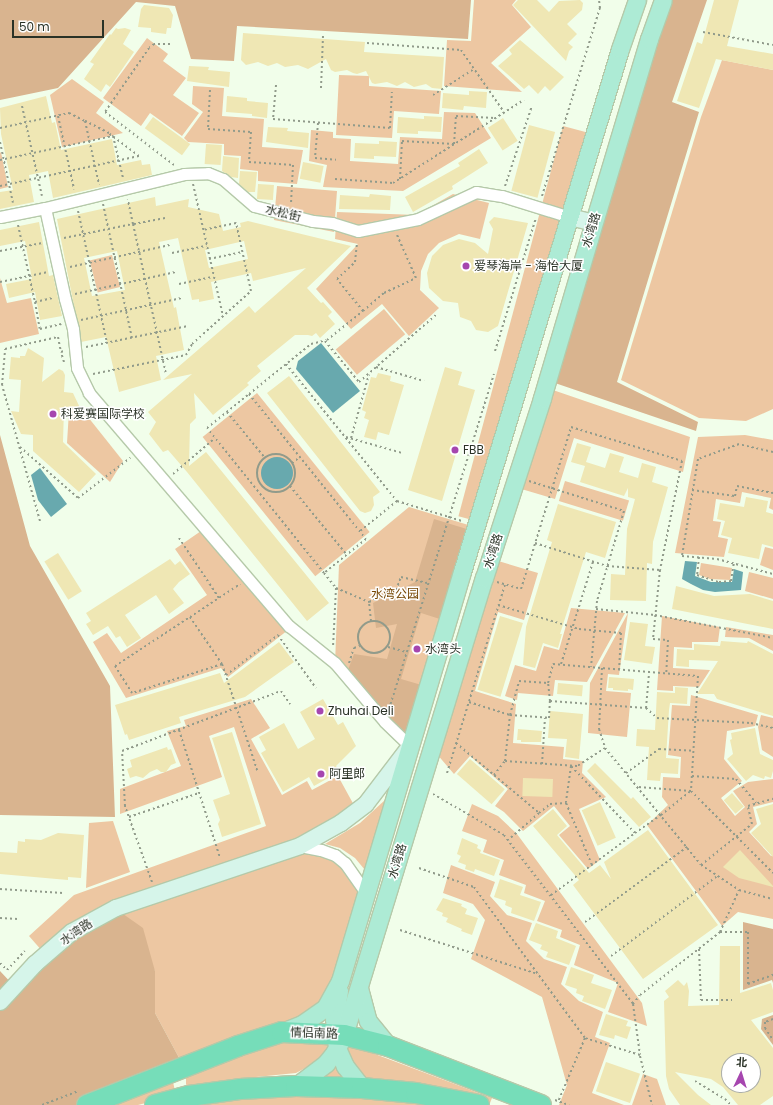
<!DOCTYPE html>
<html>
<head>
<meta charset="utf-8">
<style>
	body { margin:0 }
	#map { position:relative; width:773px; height:1105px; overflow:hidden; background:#f1feea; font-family:Poppins,"Noto Sans SC",sans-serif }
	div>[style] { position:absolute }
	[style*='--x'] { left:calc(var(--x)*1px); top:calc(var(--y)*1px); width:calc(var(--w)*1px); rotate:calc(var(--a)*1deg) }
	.green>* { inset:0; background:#edc7a2; transform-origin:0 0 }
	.forest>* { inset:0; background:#d9b48f }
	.water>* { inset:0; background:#68a9ae }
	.round { border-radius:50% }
	.building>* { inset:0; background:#efe7b4; transform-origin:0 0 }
	.path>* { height:2px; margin-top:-1px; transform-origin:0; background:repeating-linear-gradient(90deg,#919b8b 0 2px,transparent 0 5px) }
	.path>.ring { margin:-1px; padding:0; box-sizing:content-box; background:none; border:2px solid #919b8b; border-radius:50% }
	.roads { filter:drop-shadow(1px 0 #b5c9a9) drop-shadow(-1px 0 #b5c9a9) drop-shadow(0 1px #b5c9a9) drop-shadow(0 -1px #b5c9a9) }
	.street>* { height:11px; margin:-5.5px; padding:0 5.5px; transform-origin:5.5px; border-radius:5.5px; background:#fff }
	.secondary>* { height:16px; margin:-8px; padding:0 8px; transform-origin:8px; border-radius:8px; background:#d6f5ea }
	.primary>* { height:17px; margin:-8.5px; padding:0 8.5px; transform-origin:8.5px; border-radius:8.5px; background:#adebd5 }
	.highway>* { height:20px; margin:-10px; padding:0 10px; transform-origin:10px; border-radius:10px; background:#76ddb9 }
	.dots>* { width:11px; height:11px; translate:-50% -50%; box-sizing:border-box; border:2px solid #fff; border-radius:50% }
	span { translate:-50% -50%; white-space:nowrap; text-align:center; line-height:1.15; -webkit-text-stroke:3px #fff; paint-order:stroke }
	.street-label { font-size:12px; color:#2a3226 }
	.poi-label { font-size:12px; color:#2a3226 }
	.left { translate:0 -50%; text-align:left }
	.park-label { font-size:12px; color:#764603 }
	.north { position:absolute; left:721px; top:1053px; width:40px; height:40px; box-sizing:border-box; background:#fff; border:1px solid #aaada8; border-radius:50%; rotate:4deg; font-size:11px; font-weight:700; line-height:16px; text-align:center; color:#2a3226 }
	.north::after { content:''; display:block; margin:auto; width:14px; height:18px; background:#a646af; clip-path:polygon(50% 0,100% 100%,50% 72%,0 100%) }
	.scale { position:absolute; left:12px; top:20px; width:92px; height:18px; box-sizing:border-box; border:2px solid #2a3226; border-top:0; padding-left:5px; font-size:12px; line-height:14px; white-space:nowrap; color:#2a3226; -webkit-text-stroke:3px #fff; paint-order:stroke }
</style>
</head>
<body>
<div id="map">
	<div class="green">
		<i style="clip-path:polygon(474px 0,516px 0,512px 5px,531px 27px,491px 63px,522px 92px,444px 86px,447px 40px,471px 41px)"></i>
		<i style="clip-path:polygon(147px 38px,168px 54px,163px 61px,186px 78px,173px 95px,199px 113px,182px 136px,150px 113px,141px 126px,103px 98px)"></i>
		<i style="clip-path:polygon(722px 60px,773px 70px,773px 409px,746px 421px,699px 418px,621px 380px,701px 117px)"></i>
		<i style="clip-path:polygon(339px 75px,369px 76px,369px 86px,441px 91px,439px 114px,394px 111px,392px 138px,336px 135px)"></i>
		<i style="clip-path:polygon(72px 79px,104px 102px,96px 113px,123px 133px,62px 147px,50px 95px)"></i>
		<i style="clip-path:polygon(193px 86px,224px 88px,222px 116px,264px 119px,262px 147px,303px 150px,297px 184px,258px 181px,258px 171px,240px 169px,241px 156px,224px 155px,224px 144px,188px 142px,184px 138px,203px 112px,192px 104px)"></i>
		<i style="clip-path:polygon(444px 112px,475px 113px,491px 138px,403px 191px,323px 187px,327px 165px,309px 161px,311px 130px,333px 132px,333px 138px,351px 139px,350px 161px,398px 164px,400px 137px,442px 139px)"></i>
		<i style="left:563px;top:126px;width:30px;height:404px;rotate:15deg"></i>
		<i style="clip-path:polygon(1px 152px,8px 187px,0 189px,0 153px)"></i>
		<i style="clip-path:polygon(277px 186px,337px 191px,334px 232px,274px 220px)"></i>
		<i style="clip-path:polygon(453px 194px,489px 203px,480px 239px,459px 234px,439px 243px,428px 254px,421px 271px,420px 290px,439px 308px,409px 336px,382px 304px,351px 329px,316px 289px,358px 244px,335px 239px,337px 212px,416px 215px)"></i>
		<i style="left:112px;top:255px;width:33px;height:23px;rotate:76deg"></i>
		<i style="clip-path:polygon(0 278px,7px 303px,31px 298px,39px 334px,0 343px)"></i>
		<i style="left:384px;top:309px;width:33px;height:63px;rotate:50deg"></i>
		<i style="clip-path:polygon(550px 389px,690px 437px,683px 472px,574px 438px,555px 499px,518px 488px)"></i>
		<i style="left:257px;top:393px;width:179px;height:70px;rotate:51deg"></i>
		<i style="clip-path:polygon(69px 411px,84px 412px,123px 461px,110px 482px,67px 443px)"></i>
		<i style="clip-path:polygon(745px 435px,773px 440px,773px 510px,769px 508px,771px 498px,742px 492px,740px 503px,716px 499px,713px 521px,721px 522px,718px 537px,728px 539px,724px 557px,675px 553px,698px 437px)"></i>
		<i style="left:565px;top:481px;width:67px;height:21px;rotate:17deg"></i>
		<i style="clip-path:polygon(409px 507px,475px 527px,410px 746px,335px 663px,339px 565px)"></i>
		<i style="clip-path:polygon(201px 531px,288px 630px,228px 677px,221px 668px,126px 698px,93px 642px,107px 633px,121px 653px,207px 595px,175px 549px)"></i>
		<i style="clip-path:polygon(765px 547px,773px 549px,773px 570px,760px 565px)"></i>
		<i style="clip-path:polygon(495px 560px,538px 573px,524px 620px,498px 612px,475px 691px,516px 704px,513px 743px,564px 747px,563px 759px,583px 761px,582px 773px,606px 797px,579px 809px,600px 860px,588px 869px,559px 835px,570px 826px,554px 806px,523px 831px,504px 812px,495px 806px,508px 789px,470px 756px,454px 774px,436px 753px)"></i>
		<i style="clip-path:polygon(701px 563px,732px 568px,730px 580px,710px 579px,699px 575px)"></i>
		<i style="clip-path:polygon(749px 572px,773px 578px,773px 599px,745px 591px)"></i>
		<i style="clip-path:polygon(571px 608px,625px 613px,587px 682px,555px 680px,553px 696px,518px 693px,517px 700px,505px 696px,515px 665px,536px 671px,544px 646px,559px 650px)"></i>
		<i style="clip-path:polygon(628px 613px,619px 675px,608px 674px,606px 691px,631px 693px,627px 737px,588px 733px,590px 683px)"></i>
		<i style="clip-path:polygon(662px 616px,720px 627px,718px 642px,692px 642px,692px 648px,674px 647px,673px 668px,710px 670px,699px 687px,673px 686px,673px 691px,657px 690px)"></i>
		<i style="clip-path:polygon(726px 627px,773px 635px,773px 651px,749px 638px,725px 637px)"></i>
		<i style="clip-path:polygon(691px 695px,758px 715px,755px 726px,727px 731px,724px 759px,742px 781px,721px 798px,735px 816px,745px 807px,733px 791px,748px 782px,773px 779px,773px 802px,753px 807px,757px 824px,749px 832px,771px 856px,773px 855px,773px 919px,738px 912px,722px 926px,647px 825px,668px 805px,662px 797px,663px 777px,680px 778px,681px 757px,668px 755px,672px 705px,690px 706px)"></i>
		<i style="clip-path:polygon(251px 699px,270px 728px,251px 739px,282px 795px,307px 781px,312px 790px,338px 776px,355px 807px,299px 844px,115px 906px,43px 952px,29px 936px,74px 895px,266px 826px,234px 727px,209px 736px,222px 777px,120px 814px,120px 789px,181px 766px,167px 731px,186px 726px,184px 720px)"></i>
		<i style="clip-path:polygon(761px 715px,773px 718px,773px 757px,762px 750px,758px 727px)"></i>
		<i style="clip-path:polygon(385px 800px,365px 870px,355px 858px,340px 848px,325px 844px,360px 823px)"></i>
		<i style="clip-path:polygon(472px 804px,498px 816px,517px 834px,642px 1003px,647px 1026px,608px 1012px,618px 983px,574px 965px,580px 945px,560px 937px,562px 930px,537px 921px,545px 901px,524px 893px,526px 885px,499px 875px,504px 860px,483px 852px,487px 840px,462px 831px)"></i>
		<i style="clip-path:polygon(113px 821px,130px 872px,86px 888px,89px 823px)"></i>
		<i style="clip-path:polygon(300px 847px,335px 855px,365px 893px,324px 1006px,184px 1067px,155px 1013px,155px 971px,116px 909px)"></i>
		<i style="clip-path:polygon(451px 865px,495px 882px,490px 896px,507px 915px,532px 923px,526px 941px,544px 959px,567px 967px,561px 984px,579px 1001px,603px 1012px,595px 1037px,610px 1043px,592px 1093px,624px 1105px,559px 1105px,567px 1085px,542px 997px,471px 959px,485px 920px,473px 904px,443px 893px)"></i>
		<i style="clip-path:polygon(281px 1042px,302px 1042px,329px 1044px,321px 1058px,311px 1065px,296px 1073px,256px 1077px,225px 1086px,188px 1089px,186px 1084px,186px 1078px,189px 1074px,225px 1059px)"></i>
		<i style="clip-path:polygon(344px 1046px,367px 1051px,492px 1098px,490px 1103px,409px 1087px,323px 1082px,320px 1074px)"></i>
		<i style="clip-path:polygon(643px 1074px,657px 1079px,666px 1105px,632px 1105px)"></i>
		<i style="clip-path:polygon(169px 1082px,173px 1082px,176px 1095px,138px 1105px,115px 1105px)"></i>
		<i style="clip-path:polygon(287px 1093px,351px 1093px,453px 1105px,200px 1105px,221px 1100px)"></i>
	</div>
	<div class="forest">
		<i style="clip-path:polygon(0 0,471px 0,468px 39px,237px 26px,234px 61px,191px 59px,175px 6px,136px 2px,58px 88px,0 100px)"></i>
		<i style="clip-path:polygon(667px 0,707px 0,672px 102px,699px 112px,617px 382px,698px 422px,696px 431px,552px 382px)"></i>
		<i style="clip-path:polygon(0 435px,30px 546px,110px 686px,115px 817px,0 815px)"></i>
		<i style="clip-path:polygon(434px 519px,470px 530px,443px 620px,421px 613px,401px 679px,425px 686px,408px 741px,348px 670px,354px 654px,387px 659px,397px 624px,376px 628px,373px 603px,415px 582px)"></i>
		<i style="clip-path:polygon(116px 909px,143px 928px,155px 971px,155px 1013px,184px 1067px,86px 1105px,0 1105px,0 971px,14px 986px,35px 964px)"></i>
		<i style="clip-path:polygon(743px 922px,773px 929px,773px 983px,772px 980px,743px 990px)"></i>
		<i style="clip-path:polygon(773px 1015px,773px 1045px,761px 1029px,762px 1019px)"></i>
	</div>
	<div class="water">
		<i style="clip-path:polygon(321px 343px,360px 391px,333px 413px,296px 369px,298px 361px)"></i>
		<i class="round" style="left:261px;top:457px;width:32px;height:32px"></i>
		<i style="clip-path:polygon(40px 468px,67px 504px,51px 517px,38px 500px,31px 475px)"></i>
		<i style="clip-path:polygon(685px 561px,697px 562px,695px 576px,711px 582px,732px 582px,734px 569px,743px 572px,741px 590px,715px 592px,703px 590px,691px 584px,682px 579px)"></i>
	</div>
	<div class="building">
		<i style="clip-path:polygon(518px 0,537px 0,549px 12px,559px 1px,580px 0,583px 3px,582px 10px,567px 24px,577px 34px,568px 43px,573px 47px,569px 51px,566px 61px,513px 5px)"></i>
		<i style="clip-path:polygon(714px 0,739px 0,727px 46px,773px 54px,773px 70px,716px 59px,699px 108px,677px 101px,697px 42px,702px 44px)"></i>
		<i style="clip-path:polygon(144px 5px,169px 8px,173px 15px,171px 28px,167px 28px,166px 34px,151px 32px,151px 28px,138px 27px,141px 9px)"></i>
		<i style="clip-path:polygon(116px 28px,118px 29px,125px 28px,131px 30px,123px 44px,134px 52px,110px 87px,106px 84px,101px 92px,84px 79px,94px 64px,90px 62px,110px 34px,111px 35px)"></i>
		<i style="clip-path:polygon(243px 33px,365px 42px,364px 52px,444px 57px,442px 89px,432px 88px,426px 84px,414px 87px,405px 82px,397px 86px,387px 82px,375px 84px,372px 83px,366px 71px,357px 74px,353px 73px,347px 70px,335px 72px,331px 70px,326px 59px,308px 69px,298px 65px,285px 67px,277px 63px,268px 66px,258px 62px,246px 65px,241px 60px)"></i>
		<i style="clip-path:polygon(520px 40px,564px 77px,550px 91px,545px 86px,538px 94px,529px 85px,524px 89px,498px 66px,512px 54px,509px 50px)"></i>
		<i style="clip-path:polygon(189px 66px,209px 67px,208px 70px,230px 72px,229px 87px,187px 81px)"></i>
		<i style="clip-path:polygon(469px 91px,487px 92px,486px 108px,464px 106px,463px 110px,442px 108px,443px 93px,469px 95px)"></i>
		<i style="clip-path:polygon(46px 96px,52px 123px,55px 122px,61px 150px,112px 139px,117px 165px,141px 160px,142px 165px,150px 164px,152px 175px,53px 198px,48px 171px,29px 175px,34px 202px,0 209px,0 192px,13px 190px,1px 134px,0 108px)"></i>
		<i style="clip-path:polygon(227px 96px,247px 98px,247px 101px,268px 103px,267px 118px,252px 116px,252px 114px,226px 112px)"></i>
		<i style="clip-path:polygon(424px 116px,442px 117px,441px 132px,418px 131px,418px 134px,397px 133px,398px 117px,424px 119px)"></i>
		<i style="left:153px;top:117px;width:46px;height:14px;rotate:36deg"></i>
		<i style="left:503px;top:118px;width:27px;height:18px;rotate:57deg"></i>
		<i style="left:529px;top:125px;width:27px;height:68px;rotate:15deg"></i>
		<i style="clip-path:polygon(268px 127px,288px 128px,287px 131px,309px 133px,308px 148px,266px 142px)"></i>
		<i style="clip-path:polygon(379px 141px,397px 142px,396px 157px,374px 156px,374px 159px,354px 158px,355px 143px,379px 144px)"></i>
		<i style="left:206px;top:144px;width:16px;height:20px;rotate:4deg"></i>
		<i style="clip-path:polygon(479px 149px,488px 163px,452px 186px,453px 189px,413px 212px,405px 197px,460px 166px,458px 163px)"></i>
		<i style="clip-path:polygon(223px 156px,239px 158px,238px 178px,231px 177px,222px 171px)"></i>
		<i style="left:303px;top:162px;width:21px;height:17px;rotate:11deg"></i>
		<i style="clip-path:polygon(240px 171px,257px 172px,255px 192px,248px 192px,239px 184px)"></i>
		<i style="left:258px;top:184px;width:16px;height:15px;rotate:4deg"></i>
		<i style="clip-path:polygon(370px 194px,391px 196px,390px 210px,339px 209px,340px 195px,369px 197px)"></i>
		<i style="clip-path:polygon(evenodd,155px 197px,156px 206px,189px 199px,188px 207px,219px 214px,223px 231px,241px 227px,240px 223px,248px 221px,351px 246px,307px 288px,321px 303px,323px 302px,332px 312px,328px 316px,335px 324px,320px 338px,316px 333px,312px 336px,308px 335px,295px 335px,257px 366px,261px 371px,247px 383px,249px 385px,213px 415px,194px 393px,196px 418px,190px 424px,189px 466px,206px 452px,329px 603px,307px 621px,187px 472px,168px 450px,163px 452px,149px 434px,156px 422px,148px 412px,192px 374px,163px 380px,249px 306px,255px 313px,306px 268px,253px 281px,251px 273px,211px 282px,214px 299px,199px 302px,199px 299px,192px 300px,178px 238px,159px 242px,174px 308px,176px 307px,184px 350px,156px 356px,161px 380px,119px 392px,106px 337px,81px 342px,57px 219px,155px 197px,244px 241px,248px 259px,209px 268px,205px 250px,244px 241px,155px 197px,117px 251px,125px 290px,92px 296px,84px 258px,117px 251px)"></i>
		<i style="clip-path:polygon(494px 217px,528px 223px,498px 326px,488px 332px,476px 330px,471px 321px,460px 317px,458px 303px,443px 301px,429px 288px,427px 273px,432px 256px,443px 245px,459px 239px,475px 243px,488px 254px,493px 229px,489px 222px)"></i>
		<i style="clip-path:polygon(39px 222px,49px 276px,53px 275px,62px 316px,40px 320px,35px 292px,9px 298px,6px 284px,32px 279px,25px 241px,0 246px,0 230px)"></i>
		<i style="clip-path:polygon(28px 348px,44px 358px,42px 382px,59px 369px,63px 371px,65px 375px,64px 392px,73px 393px,81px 410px,64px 409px,63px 442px,96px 474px,79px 492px,33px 451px,33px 435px,21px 434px,11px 411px,19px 412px,21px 380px,9px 379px,11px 357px,20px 358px,20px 356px,25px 356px)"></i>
		<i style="clip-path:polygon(445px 367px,462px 372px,458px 385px,475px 390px,442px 501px,408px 490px)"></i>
		<i style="clip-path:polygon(378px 373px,391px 376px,390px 381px,404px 385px,389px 435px,378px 432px,376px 440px,364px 437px,369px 420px,364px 418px,366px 412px,362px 410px,371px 377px,376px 378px)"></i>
		<i style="clip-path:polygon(289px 376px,380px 492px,373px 497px,374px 505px,371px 511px,365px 513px,360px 511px,267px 393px)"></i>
		<i style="clip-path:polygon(577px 443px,591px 447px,586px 462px,605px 468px,610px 453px,624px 457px,619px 472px,638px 478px,642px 463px,656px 467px,652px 482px,668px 487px,653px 542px,652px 564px,647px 563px,646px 601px,610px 600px,611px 574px,625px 575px,627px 529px,635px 499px,628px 497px,628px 488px,624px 496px,580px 482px,585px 466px,571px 462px)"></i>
		<i style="clip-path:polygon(746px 497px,768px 501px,766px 512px,773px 514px,773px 547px,762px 544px,759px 559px,728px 553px,732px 538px,721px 535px,725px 521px,717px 519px,720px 503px,744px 507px)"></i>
		<i style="clip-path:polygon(558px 504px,616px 522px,605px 558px,586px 552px,560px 634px,562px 634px,558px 648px,543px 643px,535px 668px,523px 665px,526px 627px,552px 542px,547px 540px)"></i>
		<i style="left:58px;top:553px;width:45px;height:16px;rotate:58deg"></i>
		<i style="clip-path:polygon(170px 559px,175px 565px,180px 561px,190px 574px,179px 582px,173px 589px,184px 603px,169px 614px,156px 595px,125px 615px,141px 638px,127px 647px,120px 636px,116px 638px,108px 626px,93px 635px,86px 624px,91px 621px,86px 613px)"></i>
		<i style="clip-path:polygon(676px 586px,714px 596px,750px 594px,773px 601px,773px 629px,672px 609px)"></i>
		<i style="left:500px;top:616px;width:24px;height:77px;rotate:17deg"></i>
		<i style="clip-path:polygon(630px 622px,648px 624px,645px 646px,655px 647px,652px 664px,624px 660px)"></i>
		<i style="clip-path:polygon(721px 641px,747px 643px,748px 641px,773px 654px,773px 716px,717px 699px,714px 694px,697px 694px,718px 661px,689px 660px,689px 667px,676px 666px,677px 649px,694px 650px,694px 644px,720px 646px)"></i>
		<i style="clip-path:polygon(279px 642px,294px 662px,245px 697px,179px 717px,181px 723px,129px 740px,127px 734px,125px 735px,115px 705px,220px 673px,224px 683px)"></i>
		<i style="clip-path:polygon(609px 677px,634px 679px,633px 690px,628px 689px,628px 691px,613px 690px,613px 688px,608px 688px)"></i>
		<i style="left:558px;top:683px;width:25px;height:11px;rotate:5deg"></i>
		<i style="clip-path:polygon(675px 687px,688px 688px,687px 704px,670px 703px,669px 710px,666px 758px,679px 759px,678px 774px,661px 773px,660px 781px,647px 780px,649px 747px,636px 746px,637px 729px,655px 730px,657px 692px,675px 693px)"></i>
		<i style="clip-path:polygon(323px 699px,338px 725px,343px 722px,356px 746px,336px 766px,339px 772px,314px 786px,309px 777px,283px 792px,261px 753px,266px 750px,259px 737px,284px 723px,298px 749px,315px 739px,300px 712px)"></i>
		<i style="clip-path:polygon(550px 711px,583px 714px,579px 759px,565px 757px,567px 739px,548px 738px)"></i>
		<i style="clip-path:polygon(755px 728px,760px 754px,773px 760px,773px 771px,771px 778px,765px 776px,764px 779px,753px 775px,746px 781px,727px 759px,733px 754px,730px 740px,732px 739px,731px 733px)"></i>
		<i style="clip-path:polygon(518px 729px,542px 731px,541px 742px,521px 742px,521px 740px,517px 740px)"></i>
		<i style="clip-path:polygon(232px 732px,261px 824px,222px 837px,218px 824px,220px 820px,213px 800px,230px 794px,212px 738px)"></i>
		<i style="clip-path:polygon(167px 747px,168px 750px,171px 749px,176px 763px,171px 765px,166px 772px,161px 772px,157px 769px,150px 772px,143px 778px,136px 776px,130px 778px,127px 769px,132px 767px,130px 760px)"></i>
		<i style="left:470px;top:759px;width:46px;height:20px;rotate:41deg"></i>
		<i style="clip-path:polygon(595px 763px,631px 799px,633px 797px,651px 817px,639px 827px,587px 771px)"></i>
		<i style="left:523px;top:778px;width:30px;height:18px;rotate:2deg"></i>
		<i style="left:732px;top:793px;width:18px;height:11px;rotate:49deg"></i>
		<i style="left:600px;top:802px;width:39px;height:20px;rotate:66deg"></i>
		<i style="clip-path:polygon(773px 804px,773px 857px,751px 833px,761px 824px,756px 809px)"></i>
		<i style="clip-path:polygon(553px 809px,567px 826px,557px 835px,589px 873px,600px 865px,611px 879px,604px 862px,648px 830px,718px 925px,643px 979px,573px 885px,579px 880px,533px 826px)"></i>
		<i style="clip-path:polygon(58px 833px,84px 835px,81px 878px,68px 877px,68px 880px,0 874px,0 852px,17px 853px,18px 841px,25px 842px,25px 839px,41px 840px)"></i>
		<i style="clip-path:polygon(462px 838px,478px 845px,477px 848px,481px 850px,480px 853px,500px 860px,494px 876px,475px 869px,474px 872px,465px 869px,466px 865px,458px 862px,461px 856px,457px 854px)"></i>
		<i style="clip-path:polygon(740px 850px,773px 886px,773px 887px,739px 878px,723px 867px)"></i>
		<i style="clip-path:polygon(500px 879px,523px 887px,520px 895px,541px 902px,534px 921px,511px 913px,512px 908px,505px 905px,506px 901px,494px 897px)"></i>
		<i style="clip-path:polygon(443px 898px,462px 904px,461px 906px,467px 909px,465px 914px,478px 918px,472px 935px,461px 931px,462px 929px,446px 922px,448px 918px,442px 916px,443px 913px,436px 910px)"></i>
		<i style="clip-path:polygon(536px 923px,558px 931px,556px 938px,576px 946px,569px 965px,546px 957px,548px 952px,540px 949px,542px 945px,529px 940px)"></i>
		<i style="clip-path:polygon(evenodd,720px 946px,740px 946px,740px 993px,771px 983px,773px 990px,773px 1012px,751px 1020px,773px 1048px,773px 1096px,760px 1105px,738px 1105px,723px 1087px,711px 1079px,675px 1072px,698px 1095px,711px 1105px,680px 1105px,669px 1089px,666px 1076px,664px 1001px,669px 997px,665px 991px,678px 980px,684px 986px,687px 982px,689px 991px,688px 1006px,719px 1005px,720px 946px,729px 1061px,753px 1061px,753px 1085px,729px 1085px,729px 1061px)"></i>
		<i style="clip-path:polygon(571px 967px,594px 975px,591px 983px,612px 990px,605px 1009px,582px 1001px,584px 996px,576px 993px,577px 989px,565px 985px)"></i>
		<i style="clip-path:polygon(606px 1014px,628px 1021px,626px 1026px,631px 1027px,627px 1039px,615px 1035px,614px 1039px,599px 1035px)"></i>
		<i style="left:606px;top:1062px;width:36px;height:31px;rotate:19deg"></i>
	</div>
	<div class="path">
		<i style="--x:703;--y:32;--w:71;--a:10.5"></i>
		<i style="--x:367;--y:43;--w:94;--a:4.3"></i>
		<i style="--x:461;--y:50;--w:75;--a:55.3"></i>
		<i style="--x:170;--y:44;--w:16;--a:180"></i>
		<i style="--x:154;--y:44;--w:6;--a:141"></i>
		<i style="--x:149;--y:48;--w:78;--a:124.5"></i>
		<i style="--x:105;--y:112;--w:87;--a:37.5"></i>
		<i style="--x:276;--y:85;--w:34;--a:95"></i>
		<i style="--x:273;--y:119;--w:117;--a:4.4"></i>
		<i style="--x:390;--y:128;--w:36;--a:-87"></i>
		<i style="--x:321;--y:88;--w:53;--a:-87.8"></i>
		<i style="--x:210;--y:90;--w:39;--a:93"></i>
		<i style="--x:208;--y:129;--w:43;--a:4"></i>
		<i style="--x:251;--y:132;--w:30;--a:94"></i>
		<i style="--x:249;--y:162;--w:44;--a:3.9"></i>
		<i style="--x:293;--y:165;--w:38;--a:93"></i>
		<i style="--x:433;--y:95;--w:49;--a:-32.4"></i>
		<i style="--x:22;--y:106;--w:92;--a:77.5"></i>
		<i style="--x:58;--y:116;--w:75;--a:77.6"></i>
		<i style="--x:318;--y:123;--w:35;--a:95"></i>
		<i style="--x:315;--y:158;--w:21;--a:5"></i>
		<i style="--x:0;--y:128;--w:71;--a:-12.3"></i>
		<i style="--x:69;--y:113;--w:18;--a:27"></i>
		<i style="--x:85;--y:121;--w:65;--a:77.5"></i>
		<i style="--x:0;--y:142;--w:62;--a:78"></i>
		<i style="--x:0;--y:160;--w:116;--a:-12"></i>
		<i style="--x:113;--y:136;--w:43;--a:76.6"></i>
		<i style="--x:335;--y:179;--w:58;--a:3.9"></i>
		<i style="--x:393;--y:183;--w:155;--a:-32.4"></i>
		<i style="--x:400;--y:179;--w:38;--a:-87"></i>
		<i style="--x:402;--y:141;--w:52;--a:3.3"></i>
		<i style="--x:454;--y:144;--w:28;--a:-86"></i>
		<i style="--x:456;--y:116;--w:39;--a:3"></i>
		<i style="--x:193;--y:184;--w:135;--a:77.2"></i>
		<i style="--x:0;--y:186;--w:142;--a:-12.2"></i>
		<i style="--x:139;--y:156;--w:38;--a:-143"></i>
		<i style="--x:109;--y:133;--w:27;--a:-153"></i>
		<i style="--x:505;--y:186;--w:84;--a:-71.4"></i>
		<i style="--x:542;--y:196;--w:197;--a:-72.9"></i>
		<i style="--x:600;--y:8;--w:8;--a:-97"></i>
		<i style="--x:103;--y:204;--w:137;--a:77.8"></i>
		<i style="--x:78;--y:211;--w:135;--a:77.6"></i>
		<i style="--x:165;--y:218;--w:33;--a:169"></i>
		<i style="--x:133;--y:224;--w:154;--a:77.6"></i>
		<i style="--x:18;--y:225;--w:79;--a:77.6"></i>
		<i style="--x:35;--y:302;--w:18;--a:-13"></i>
		<i style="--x:64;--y:238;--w:70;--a:-11.5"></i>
		<i style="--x:133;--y:224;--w:25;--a:-102"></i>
		<i style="--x:0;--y:251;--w:43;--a:-10.8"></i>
		<i style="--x:172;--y:253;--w:35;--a:-12"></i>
		<i style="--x:209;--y:259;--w:34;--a:-12"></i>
		<i style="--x:70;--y:267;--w:102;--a:-12.4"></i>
		<i style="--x:0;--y:282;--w:49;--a:-11.8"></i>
		<i style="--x:179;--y:284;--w:35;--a:-12"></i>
		<i style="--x:75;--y:294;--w:103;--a:-12.3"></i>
		<i style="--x:35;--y:302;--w:27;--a:80"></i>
		<i style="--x:40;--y:329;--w:22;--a:-13"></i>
		<i style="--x:363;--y:311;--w:28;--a:-41"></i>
		<i style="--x:384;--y:293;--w:35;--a:-25"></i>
		<i style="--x:416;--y:278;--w:47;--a:-113.8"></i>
		<i style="--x:81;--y:320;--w:103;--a:-12.3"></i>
		<i style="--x:325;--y:341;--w:53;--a:50.3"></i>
		<i style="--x:359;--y:382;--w:105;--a:-41.1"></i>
		<i style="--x:86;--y:347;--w:104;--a:-11.6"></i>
		<i style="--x:495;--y:351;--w:139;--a:-72.9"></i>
		<i style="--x:64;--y:362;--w:10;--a:-107"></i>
		<i style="--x:61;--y:352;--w:3;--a:-18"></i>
		<i style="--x:286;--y:364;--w:176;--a:51"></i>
		<i style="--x:397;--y:501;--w:48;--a:141"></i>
		<i style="--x:376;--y:367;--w:50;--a:16.3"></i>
		<i style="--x:93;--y:374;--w:95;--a:-11.5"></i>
		<i style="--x:186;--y:355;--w:13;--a:-61"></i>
		<i style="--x:192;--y:344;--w:79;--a:-41.9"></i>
		<i style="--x:251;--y:291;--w:70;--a:-102.4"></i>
		<i style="--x:236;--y:223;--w:34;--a:168"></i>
		<i style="--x:249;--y:394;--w:186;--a:51.1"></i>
		<i style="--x:366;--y:539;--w:54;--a:141"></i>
		<i style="--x:324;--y:573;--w:186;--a:-128.9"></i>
		<i style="--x:207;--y:428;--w:54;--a:-39"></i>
		<i style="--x:249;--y:394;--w:80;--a:-38.9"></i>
		<i style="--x:311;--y:344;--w:16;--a:-14"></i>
		<i style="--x:327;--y:340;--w:46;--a:-38.9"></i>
		<i style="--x:363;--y:311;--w:41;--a:-129.1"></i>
		<i style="--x:337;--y:279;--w:25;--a:-43"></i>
		<i style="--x:355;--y:262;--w:19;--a:-84"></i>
		<i style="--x:227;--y:412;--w:60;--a:50.4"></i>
		<i style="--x:346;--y:437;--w:58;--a:15.9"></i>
		<i style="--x:351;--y:438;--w:66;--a:-74.3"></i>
		<i style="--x:20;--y:447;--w:77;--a:41.3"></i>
		<i style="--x:78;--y:498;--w:66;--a:-37.6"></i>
		<i style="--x:773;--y:452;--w:35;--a:-167"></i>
		<i style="--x:739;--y:444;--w:44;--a:159.9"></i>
		<i style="--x:698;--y:459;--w:98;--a:99.4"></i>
		<i style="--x:682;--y:556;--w:35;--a:5"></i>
		<i style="--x:717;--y:559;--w:58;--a:15"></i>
		<i class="ring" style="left:257px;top:454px;width:36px;height:36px"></i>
		<i style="--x:292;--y:463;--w:10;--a:-37"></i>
		<i style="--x:173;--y:474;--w:55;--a:-40.6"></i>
		<i style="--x:529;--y:481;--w:100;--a:17.5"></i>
		<i style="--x:624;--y:511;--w:94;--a:106.7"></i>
		<i style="--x:597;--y:601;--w:66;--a:95.2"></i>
		<i style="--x:290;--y:486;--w:89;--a:50.4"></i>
		<i style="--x:692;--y:490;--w:43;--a:7.9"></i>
		<i style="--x:735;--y:496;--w:10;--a:-79"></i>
		<i style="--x:737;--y:486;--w:37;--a:11"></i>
		<i style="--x:397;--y:501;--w:68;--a:17.1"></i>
		<i style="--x:40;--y:521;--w:141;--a:-105.6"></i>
		<i style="--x:2;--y:385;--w:36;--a:-85"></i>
		<i style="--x:5;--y:349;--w:54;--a:-12.8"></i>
		<i style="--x:58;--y:337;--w:15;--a:79"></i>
		<i style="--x:179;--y:538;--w:72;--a:56.3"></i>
		<i style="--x:535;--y:543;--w:76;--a:17.7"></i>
		<i style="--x:607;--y:566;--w:53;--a:4.3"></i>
		<i style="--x:699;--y:557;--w:18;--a:96"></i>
		<i style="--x:697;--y:575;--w:23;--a:18"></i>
		<i style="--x:719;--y:582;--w:12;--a:-5"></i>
		<i style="--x:731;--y:581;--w:19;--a:-81"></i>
		<i style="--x:324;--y:573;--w:19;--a:51"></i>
		<i style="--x:336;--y:588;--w:60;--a:92.9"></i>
		<i style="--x:497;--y:582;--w:25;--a:16"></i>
		<i style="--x:521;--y:589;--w:170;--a:-72.8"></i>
		<i style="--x:571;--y:427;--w:116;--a:17"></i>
		<i style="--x:682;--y:461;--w:111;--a:101.4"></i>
		<i style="--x:660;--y:570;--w:69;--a:95.8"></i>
		<i style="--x:653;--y:639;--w:15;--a:4"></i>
		<i style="--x:668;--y:640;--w:33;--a:93"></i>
		<i style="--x:336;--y:588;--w:36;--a:23"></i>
		<i style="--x:498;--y:605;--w:84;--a:16.5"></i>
		<i style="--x:579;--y:629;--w:42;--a:5.4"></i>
		<i style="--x:621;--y:633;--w:36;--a:93"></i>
		<i style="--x:596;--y:609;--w:59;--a:5.8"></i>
		<i style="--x:655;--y:615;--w:120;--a:11"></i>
		<i style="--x:190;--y:617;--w:57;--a:55.8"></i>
		<i style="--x:222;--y:664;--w:95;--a:162.1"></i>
		<i style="--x:132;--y:693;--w:32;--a:-122"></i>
		<i style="--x:115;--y:666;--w:90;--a:-33.2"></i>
		<i style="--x:190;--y:617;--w:60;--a:-33.4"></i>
		<i class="ring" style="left:358px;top:621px;width:30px;height:30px"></i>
		<i style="--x:371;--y:621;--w:19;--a:-96"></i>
		<i style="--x:369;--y:602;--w:30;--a:-24"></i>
		<i style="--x:396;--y:590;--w:14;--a:-69"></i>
		<i style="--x:401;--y:577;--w:28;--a:13"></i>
		<i style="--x:388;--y:647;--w:20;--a:15"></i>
		<i style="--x:349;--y:663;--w:16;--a:-72"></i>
		<i style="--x:354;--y:648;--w:6;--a:-18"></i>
		<i style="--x:222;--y:664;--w:112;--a:71.7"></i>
		<i style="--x:561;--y:664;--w:107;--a:-72.6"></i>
		<i style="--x:602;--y:668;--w:61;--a:92.8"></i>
		<i style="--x:599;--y:729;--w:20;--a:72"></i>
		<i style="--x:605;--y:748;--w:151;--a:50.6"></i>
		<i style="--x:701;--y:865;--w:45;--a:33.3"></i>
		<i style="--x:739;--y:890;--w:35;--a:15"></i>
		<i style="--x:226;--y:675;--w:66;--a:-37.6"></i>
		<i style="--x:278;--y:635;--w:65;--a:54.4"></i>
		<i style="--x:550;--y:701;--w:96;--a:4.2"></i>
		<i style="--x:646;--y:708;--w:36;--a:-85"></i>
		<i style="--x:469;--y:702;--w:43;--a:17.6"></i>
		<i style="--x:510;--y:715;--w:39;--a:4"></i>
		<i style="--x:549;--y:718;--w:17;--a:-87"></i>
		<i style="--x:550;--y:701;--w:18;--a:-96"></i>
		<i style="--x:646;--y:708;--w:15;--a:42"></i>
		<i style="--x:657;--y:718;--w:94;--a:3"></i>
		<i style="--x:751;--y:723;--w:23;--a:13"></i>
		<i style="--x:389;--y:709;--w:351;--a:-72.6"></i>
		<i style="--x:179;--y:730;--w:134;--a:72.2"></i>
		<i style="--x:456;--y:743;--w:109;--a:40.1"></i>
		<i style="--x:539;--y:813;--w:41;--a:138.9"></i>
		<i style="--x:605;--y:748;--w:33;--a:147"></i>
		<i style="--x:577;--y:766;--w:72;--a:-176"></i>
		<i style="--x:505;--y:761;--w:46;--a:-83.8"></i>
		<i style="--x:510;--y:715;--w:35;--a:-75"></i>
		<i style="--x:519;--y:681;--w:29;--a:4"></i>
		<i style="--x:548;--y:683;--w:20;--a:-75"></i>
		<i style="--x:553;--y:664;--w:145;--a:4.7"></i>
		<i style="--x:698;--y:676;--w:115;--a:93.5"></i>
		<i style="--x:691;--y:791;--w:53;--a:-175.7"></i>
		<i style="--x:542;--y:764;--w:46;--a:-86.3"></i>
		<i style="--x:571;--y:766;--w:37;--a:98"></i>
		<i style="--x:566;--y:803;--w:67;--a:67.2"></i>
		<i style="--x:447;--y:773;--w:198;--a:-72.9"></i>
		<i style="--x:626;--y:773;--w:41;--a:-36"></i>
		<i style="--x:659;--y:749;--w:35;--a:3"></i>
		<i style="--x:494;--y:775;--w:18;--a:-52"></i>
		<i style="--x:692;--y:776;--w:44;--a:3.9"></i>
		<i style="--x:736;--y:779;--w:31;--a:50"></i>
		<i style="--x:433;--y:794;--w:82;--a:30"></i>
		<i style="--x:504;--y:835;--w:213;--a:52.6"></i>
		<i style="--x:633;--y:1004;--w:51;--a:82.2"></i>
		<i style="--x:640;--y:1055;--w:58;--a:-162.8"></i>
		<i style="--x:585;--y:1038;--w:69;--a:112.9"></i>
		<i style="--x:539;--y:813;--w:14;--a:-39"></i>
		<i style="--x:550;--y:804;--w:16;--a:-4"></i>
		<i style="--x:129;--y:817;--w:74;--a:-18.9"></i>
		<i style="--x:635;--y:833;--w:32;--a:-35"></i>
		<i style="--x:661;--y:815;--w:38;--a:-39"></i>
		<i style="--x:691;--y:791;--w:116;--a:45"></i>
		<i style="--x:701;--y:865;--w:65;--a:-38.8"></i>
		<i style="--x:752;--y:824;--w:18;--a:-103"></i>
		<i style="--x:748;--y:806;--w:26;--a:-16"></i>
		<i style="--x:419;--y:868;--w:58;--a:19.1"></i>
		<i style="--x:474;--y:887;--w:187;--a:53.7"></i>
		<i style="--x:152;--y:882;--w:81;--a:-109.6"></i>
		<i style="--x:125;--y:806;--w:55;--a:-93.1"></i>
		<i style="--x:122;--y:751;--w:170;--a:-20.7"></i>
		<i style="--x:281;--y:691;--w:16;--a:55"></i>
		<i style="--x:0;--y:889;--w:63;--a:3.6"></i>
		<i style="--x:551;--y:895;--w:104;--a:-36.4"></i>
		<i style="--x:635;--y:833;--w:93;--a:-133.7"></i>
		<i style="--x:0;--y:918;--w:18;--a:3"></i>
		<i style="--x:585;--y:922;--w:127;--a:-36.3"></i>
		<i style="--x:400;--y:930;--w:145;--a:17.7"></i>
		<i style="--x:720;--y:932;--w:28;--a:0"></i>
		<i style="--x:748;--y:932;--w:52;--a:90"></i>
		<i style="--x:748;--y:984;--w:27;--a:-20"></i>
		<i style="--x:699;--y:949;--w:51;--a:87.8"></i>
		<i style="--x:701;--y:1000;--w:31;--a:0"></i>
		<i style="--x:611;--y:956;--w:133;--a:-37"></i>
		<i style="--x:0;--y:963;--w:10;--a:45"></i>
		<i style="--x:7;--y:970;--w:26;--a:-47"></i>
		<i style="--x:633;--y:1004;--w:11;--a:-52"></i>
		<i style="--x:640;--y:995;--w:102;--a:-38.2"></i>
		<i style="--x:720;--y:932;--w:46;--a:-65.7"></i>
		<i style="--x:773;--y:1019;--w:9;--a:159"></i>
		<i style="--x:765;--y:1022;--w:6;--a:90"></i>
		<i style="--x:765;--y:1028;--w:14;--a:56"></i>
		<i style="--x:640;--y:1056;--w:50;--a:76.2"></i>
		<i style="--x:695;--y:1081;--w:35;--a:31"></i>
		<i style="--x:725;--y:1099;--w:8;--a:45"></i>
		<i style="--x:555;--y:1100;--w:15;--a:20"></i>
		<i style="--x:42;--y:1105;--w:39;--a:-21"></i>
	</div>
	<div class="roads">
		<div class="street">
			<i style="--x:45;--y:208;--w:93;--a:77.6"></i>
			<i style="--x:65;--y:299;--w:31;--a:75"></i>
			<i style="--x:73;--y:329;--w:39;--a:84"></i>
			<i style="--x:77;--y:368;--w:28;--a:64"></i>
			<i style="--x:89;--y:393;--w:307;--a:49.4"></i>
			<i style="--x:289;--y:626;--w:59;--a:38.8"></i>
			<i style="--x:335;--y:663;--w:77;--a:49.7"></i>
			<i style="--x:385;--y:722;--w:35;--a:44"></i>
			<i style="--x:0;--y:217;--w:46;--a:-11.3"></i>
			<i style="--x:45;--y:208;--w:143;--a:-13.7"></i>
			<i style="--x:184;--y:174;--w:24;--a:-2"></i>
			<i style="--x:208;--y:173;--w:16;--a:22"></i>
			<i style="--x:223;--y:179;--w:41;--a:41.1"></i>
			<i style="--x:254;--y:206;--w:61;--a:14.3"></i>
			<i style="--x:313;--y:221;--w:19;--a:6"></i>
			<i style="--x:332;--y:223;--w:27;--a:17"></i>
			<i style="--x:358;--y:231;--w:61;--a:-11.3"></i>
			<i style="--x:418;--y:219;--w:64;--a:-25"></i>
			<i style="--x:476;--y:192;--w:26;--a:9"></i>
			<i style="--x:502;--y:196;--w:71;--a:17.2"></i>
			<i style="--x:300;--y:846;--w:21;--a:11"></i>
			<i style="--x:321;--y:850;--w:15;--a:20"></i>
			<i style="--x:335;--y:855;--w:13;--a:39"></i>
			<i style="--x:345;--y:863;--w:37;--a:55"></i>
		</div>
		<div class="secondary">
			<i style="--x:570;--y:217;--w:25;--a:14"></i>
			<i style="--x:0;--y:1002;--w:52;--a:-47.4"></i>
			<i style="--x:35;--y:964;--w:49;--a:-40.9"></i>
			<i style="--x:72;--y:932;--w:50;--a:-28.6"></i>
			<i style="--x:116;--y:908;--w:194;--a:-18.6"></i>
			<i style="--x:300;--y:846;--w:47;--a:-29.3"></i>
			<i style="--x:341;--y:823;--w:31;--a:-37"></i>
			<i style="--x:366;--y:804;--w:69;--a:-52.6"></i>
		</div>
		<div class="primary">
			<i style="--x:359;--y:988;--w:34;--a:75"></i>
			<i style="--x:368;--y:1021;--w:32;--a:51"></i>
			<i style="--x:339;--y:991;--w:28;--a:100"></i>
			<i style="--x:334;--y:1019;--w:29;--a:84"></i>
			<i style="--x:337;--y:1048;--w:20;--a:66"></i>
			<i style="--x:345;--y:1066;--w:28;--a:52"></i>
			<i style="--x:282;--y:1032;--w:22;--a:-22"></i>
			<i style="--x:302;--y:1024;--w:28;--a:-35"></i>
			<i style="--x:325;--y:1008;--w:31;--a:-61"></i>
			<i style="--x:340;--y:981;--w:427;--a:-73.4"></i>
			<i style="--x:462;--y:572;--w:546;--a:-73.19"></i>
			<i style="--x:620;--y:49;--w:52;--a:-70.9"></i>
			<i style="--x:296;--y:1086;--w:38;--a:-37"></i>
			<i style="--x:326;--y:1063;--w:13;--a:-51"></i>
			<i style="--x:334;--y:1053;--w:21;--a:-61"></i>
			<i style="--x:344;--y:1035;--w:478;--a:-73"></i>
			<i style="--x:484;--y:578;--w:189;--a:-72.1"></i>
			<i style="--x:542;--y:398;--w:166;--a:-73.5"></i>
			<i style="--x:589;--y:239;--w:209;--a:-73.3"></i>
			<i style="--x:649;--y:39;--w:41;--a:-70.3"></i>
		</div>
		<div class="highway">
			<i style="--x:87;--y:1105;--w:162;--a:-21.3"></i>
			<i style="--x:238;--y:1046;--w:46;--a:-17.7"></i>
			<i style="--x:282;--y:1032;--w:62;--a:2.8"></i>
			<i style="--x:344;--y:1035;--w:45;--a:14"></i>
			<i style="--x:388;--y:1046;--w:164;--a:21.1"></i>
			<i style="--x:155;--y:1105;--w:35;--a:-15"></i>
			<i style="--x:189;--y:1096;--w:51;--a:-7.8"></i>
			<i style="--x:240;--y:1089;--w:56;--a:-3.1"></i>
			<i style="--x:296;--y:1086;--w:66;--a:1.7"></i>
			<i style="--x:362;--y:1088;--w:54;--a:5.3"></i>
			<i style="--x:416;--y:1093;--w:64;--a:10.8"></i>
		</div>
	</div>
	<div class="dots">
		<i style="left:466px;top:266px;background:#a646af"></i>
		<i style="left:53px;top:414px;background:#a646af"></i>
		<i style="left:455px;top:450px;background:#a646af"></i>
		<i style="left:417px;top:649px;background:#a646af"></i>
		<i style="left:320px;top:711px;background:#a646af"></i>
		<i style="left:321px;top:774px;background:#a646af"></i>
	</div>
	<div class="street-label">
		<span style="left:283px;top:213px;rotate:14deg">水松街</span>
		<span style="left:591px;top:230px;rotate:-73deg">水湾路</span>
		<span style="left:493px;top:551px;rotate:-72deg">水湾路</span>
		<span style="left:397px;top:861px;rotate:-73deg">水湾路</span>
		<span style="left:76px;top:932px;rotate:-34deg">水湾路</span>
		<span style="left:314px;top:1033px;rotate:2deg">情侣南路</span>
	</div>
	<div class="poi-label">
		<span class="left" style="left:474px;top:266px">爱琴海岸 - 海怡大厦</span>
		<span class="left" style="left:61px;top:414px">科爱赛国际学校</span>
		<span class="left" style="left:463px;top:450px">FBB</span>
		<span class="left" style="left:425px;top:649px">水湾头</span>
		<span class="left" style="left:328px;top:711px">Zhuhai Deli</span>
		<span class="left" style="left:329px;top:774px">阿里郎</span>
	</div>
	<div class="park-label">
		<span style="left:395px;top:594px">水湾公园</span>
	</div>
	<div class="north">北</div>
	<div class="scale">50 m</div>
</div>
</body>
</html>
